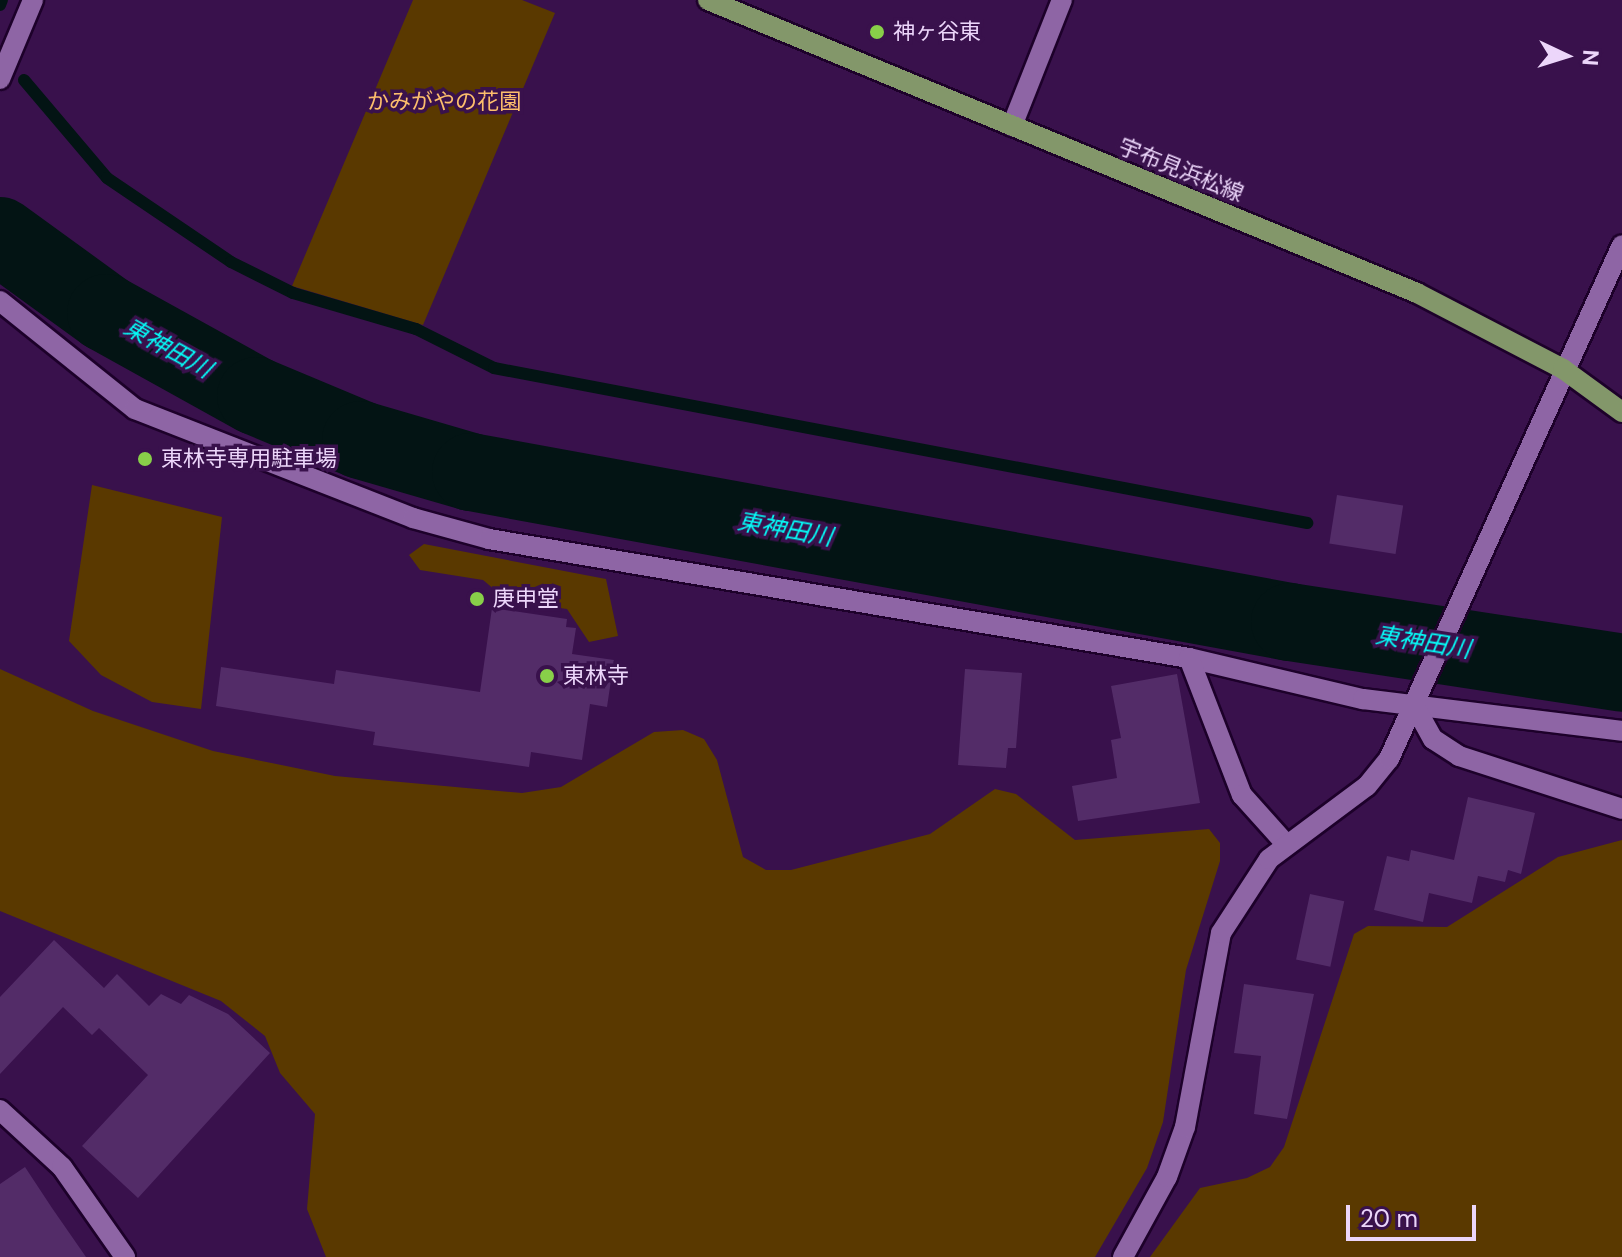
<!DOCTYPE html>
<html>
<head>
<meta charset="utf-8">
<style>
	body { margin:0 }
	#map { position:relative; width:1622px; height:1257px; overflow:hidden; background:#39114c; font-family:"DM Sans","Noto Sans JP",sans-serif }
	div>[style] { position:absolute }
	[style*='--x'] { left:calc(var(--x)*1px); top:calc(var(--y)*1px); width:calc(var(--w)*1px); rotate:calc(var(--a)*1deg) }
	.green>* { inset:0; background:#5a3900 }
	.stream>* { height:12px; margin:-6px; padding:0 6px; transform-origin:6px; border-radius:6px; background:#031414 }
	.river>* { height:78px; margin:-39px; padding:0 39px; transform-origin:39px; border-radius:39px; background:#031414 }
	.building>* { inset:0; background:#532c68; transform-origin:0 0 }
	.roads { filter:drop-shadow(2px 0 #1d012a) drop-shadow(-2px 0 #1d012a) drop-shadow(0 2px #1d012a) drop-shadow(0 -2px #1d012a) }
	.minor>* { height:20px; margin:-10px; padding:0 10px; transform-origin:10px; border-radius:10px; background:#8e65a5 }
	.major>* { height:20px; margin:-10px; padding:0 10px; transform-origin:10px; border-radius:10px; background:#83976a }
	.dots>* { width:22px; height:22px; translate:-50% -50%; box-sizing:border-box; border:4px solid #39114c; border-radius:50% }
	span { translate:-50% -50%; white-space:nowrap; text-align:center; line-height:1.15; -webkit-text-stroke:7px #39114c; paint-order:stroke }
	.poi-label { font-size:22px; color:#ecd6fa }
	.left { translate:0 -50%; text-align:left }
	.park-label { font-size:22px; color:#fcbe6c }
	.street-label { font-size:22px; color:#ecd6fa }
	.water-label { font-size:24px; color:#05fbf7; font-style:italic }
	.north { position:absolute; left:1526px; top:16px; width:80px; height:80px; -webkit-text-stroke:6px #39114c; paint-order:stroke; rotate:94deg; font-size:22px; font-weight:700; line-height:32px; text-align:center; color:#ecd6fa }
	.north::after { content:''; display:block; margin:auto; width:28px; height:36px; background:#ecd6fa; clip-path:polygon(50% 0,100% 100%,50% 72%,0 100%) }
	.scale { position:absolute; left:1346px; top:1205px; width:130px; height:36px; box-sizing:border-box; border:4px solid #ecd6fa; border-top:0; padding-left:10px; font-size:24px; line-height:28px; white-space:nowrap; color:#ecd6fa; -webkit-text-stroke:6px #39114c; paint-order:stroke }
</style>
</head>
<body>
<div id="map">
	<div class="green">
		<i style="clip-path:polygon(413px 0,522px 0,555px 13px,423px 325px,292px 286px)"></i>
		<i style="clip-path:polygon(92px 485px,222px 517px,201px 709px,152px 702px,101px 675px,69px 641px)"></i>
		<i style="clip-path:polygon(424px 544px,606px 579px,618px 636px,589px 642px,567px 609px,507px 600px,483px 580px,420px 570px,409px 555px)"></i>
		<i style="clip-path:polygon(0 669px,93px 711px,213px 751px,335px 776px,522px 793px,561px 787px,654px 732px,683px 730px,704px 739px,717px 760px,743px 857px,766px 870px,791px 870px,930px 834px,995px 789px,1016px 794px,1075px 840px,1209px 829px,1220px 843px,1220px 861px,1186px 970px,1163px 1122px,1147px 1168px,1095px 1257px,326px 1257px,307px 1209px,315px 1114px,280px 1073px,265px 1036px,221px 1001px,0 911px)"></i>
		<i style="clip-path:polygon(1622px 840px,1622px 1257px,1150px 1257px,1200px 1188px,1247px 1178px,1270px 1167px,1284px 1147px,1354px 934px,1368px 926px,1447px 927px,1558px 857px)"></i>
	</div>
	<div class="stream">
		<i style="--x:0;--y:5;--w:5;--a:-68"></i>
		<i style="--x:24;--y:80;--w:128;--a:49.7"></i>
		<i style="--x:107;--y:178;--w:150;--a:34.1"></i>
		<i style="--x:231;--y:262;--w:69;--a:26.6"></i>
		<i style="--x:293;--y:293;--w:128;--a:16.3"></i>
		<i style="--x:416;--y:329;--w:87;--a:26.6"></i>
		<i style="--x:494;--y:368;--w:828;--a:10.79"></i>
	</div>
	<div class="river">
		<i style="--x:0;--y:236;--w:131;--a:36"></i>
		<i style="--x:106;--y:313;--w:171;--a:29"></i>
		<i style="--x:256;--y:396;--w:114;--a:22.7"></i>
		<i style="--x:361;--y:440;--w:115;--a:16.2"></i>
		<i style="--x:471;--y:472;--w:833;--a:10.38"></i>
		<i style="--x:1290;--y:622;--w:336;--a:8.7"></i>
	</div>
	<div class="building">
		<i style="left:1337px;top:495px;width:67px;height:49px;rotate:9deg"></i>
		<i style="clip-path:polygon(492px 608px,567px 619px,566px 627px,576px 628px,572px 654px,614px 660px,607px 707px,590px 704px,582px 760px,531px 752px,529px 767px,373px 745px,375px 732px,216px 706px,221px 667px,334px 684px,336px 670px,480px 692px)"></i>
		<i style="clip-path:polygon(965px 669px,1022px 673px,1016px 748px,1008px 748px,1006px 768px,958px 765px)"></i>
		<i style="clip-path:polygon(1177px 674px,1200px 803px,1078px 821px,1072px 786px,1117px 778px,1111px 740px,1121px 738px,1111px 686px)"></i>
		<i style="clip-path:polygon(1468px 797px,1535px 813px,1521px 874px,1508px 870px,1505px 882px,1478px 876px,1472px 903px,1429px 893px,1423px 922px,1374px 910px,1387px 856px,1409px 861px,1411px 850px,1454px 860px)"></i>
		<i style="left:1310px;top:894px;width:35px;height:67px;rotate:12deg"></i>
		<i style="clip-path:polygon(54px 940px,104px 988px,117px 974px,149px 1006px,161px 994px,181px 1004px,189px 995px,228px 1014px,270px 1053px,138px 1198px,82px 1146px,148px 1075px,99px 1028px,92px 1035px,63px 1007px,0 1074px,0 997px)"></i>
		<i style="clip-path:polygon(1244px 984px,1314px 994px,1287px 1119px,1254px 1114px,1261px 1056px,1234px 1053px)"></i>
		<i style="clip-path:polygon(25px 1167px,52px 1208px,86px 1257px,0 1257px,0 1184px)"></i>
	</div>
	<div class="roads">
		<div class="minor">
			<i style="--x:0;--y:79;--w:86;--a:-67.3"></i>
			<i style="--x:1012;--y:126;--w:136;--a:-68.4"></i>
			<i style="--x:0;--y:301;--w:173;--a:38.7"></i>
			<i style="--x:135;--y:409;--w:299;--a:21.4"></i>
			<i style="--x:413;--y:518;--w:79;--a:15.4"></i>
			<i style="--x:489;--y:539;--w:710;--a:9.65"></i>
			<i style="--x:1189;--y:658;--w:179;--a:13.3"></i>
			<i style="--x:1363;--y:699;--w:261;--a:7"></i>
			<i style="--x:1189;--y:658;--w:147;--a:68.9"></i>
			<i style="--x:1242;--y:795;--w:66;--a:48.1"></i>
			<i style="--x:1414;--y:705;--w:39;--a:61"></i>
			<i style="--x:1433;--y:739;--w:31;--a:33"></i>
			<i style="--x:1459;--y:756;--w:171;--a:18"></i>
			<i style="--x:0;--y:1110;--w:84;--a:42.6"></i>
			<i style="--x:62;--y:1167;--w:110;--a:55"></i>
			<i style="--x:1123;--y:1257;--w:91;--a:-61.2"></i>
			<i style="--x:1167;--y:1177;--w:53;--a:-70.2"></i>
			<i style="--x:1185;--y:1127;--w:197;--a:-79.5"></i>
			<i style="--x:1221;--y:933;--w:88;--a:-57"></i>
			<i style="--x:1269;--y:859;--w:122;--a:-36.7"></i>
			<i style="--x:1367;--y:786;--w:35;--a:-51"></i>
			<i style="--x:1389;--y:759;--w:564;--a:-65.61"></i>
		</div>
		<div class="major">
			<i style="--x:708;--y:0;--w:767;--a:22.45"></i>
			<i style="--x:1417;--y:293;--w:165;--a:27.5"></i>
			<i style="--x:1563;--y:369;--w:73;--a:36.1"></i>
		</div>
	</div>
	<div class="dots">
		<i style="left:877px;top:32px;background:#88cf49"></i>
		<i style="left:145px;top:459px;background:#88cf49"></i>
		<i style="left:477px;top:599px;background:#88cf49"></i>
		<i style="left:547px;top:676px;background:#88cf49"></i>
	</div>
	<div class="poi-label">
		<span class="left" style="left:893px;top:32px">神ヶ谷東</span>
		<span class="left" style="left:161px;top:459px">東林寺専用駐車場</span>
		<span class="left" style="left:493px;top:599px">庚申堂</span>
		<span class="left" style="left:563px;top:676px">東林寺</span>
	</div>
	<div class="park-label">
		<span style="left:444px;top:102px">かみがやの花園</span>
	</div>
	<div class="street-label">
		<span style="left:1181px;top:170px;rotate:22deg">宇布見浜松線</span>
	</div>
	<div class="water-label">
		<span style="left:168px;top:348px;rotate:29deg">東神田川</span>
		<span style="left:785px;top:529px;rotate:10deg">東神田川</span>
		<span style="left:1423px;top:642px;rotate:9deg">東神田川</span>
	</div>
	<div class="north">N</div>
	<div class="scale">20 m</div>
</div>
</body>
</html>
